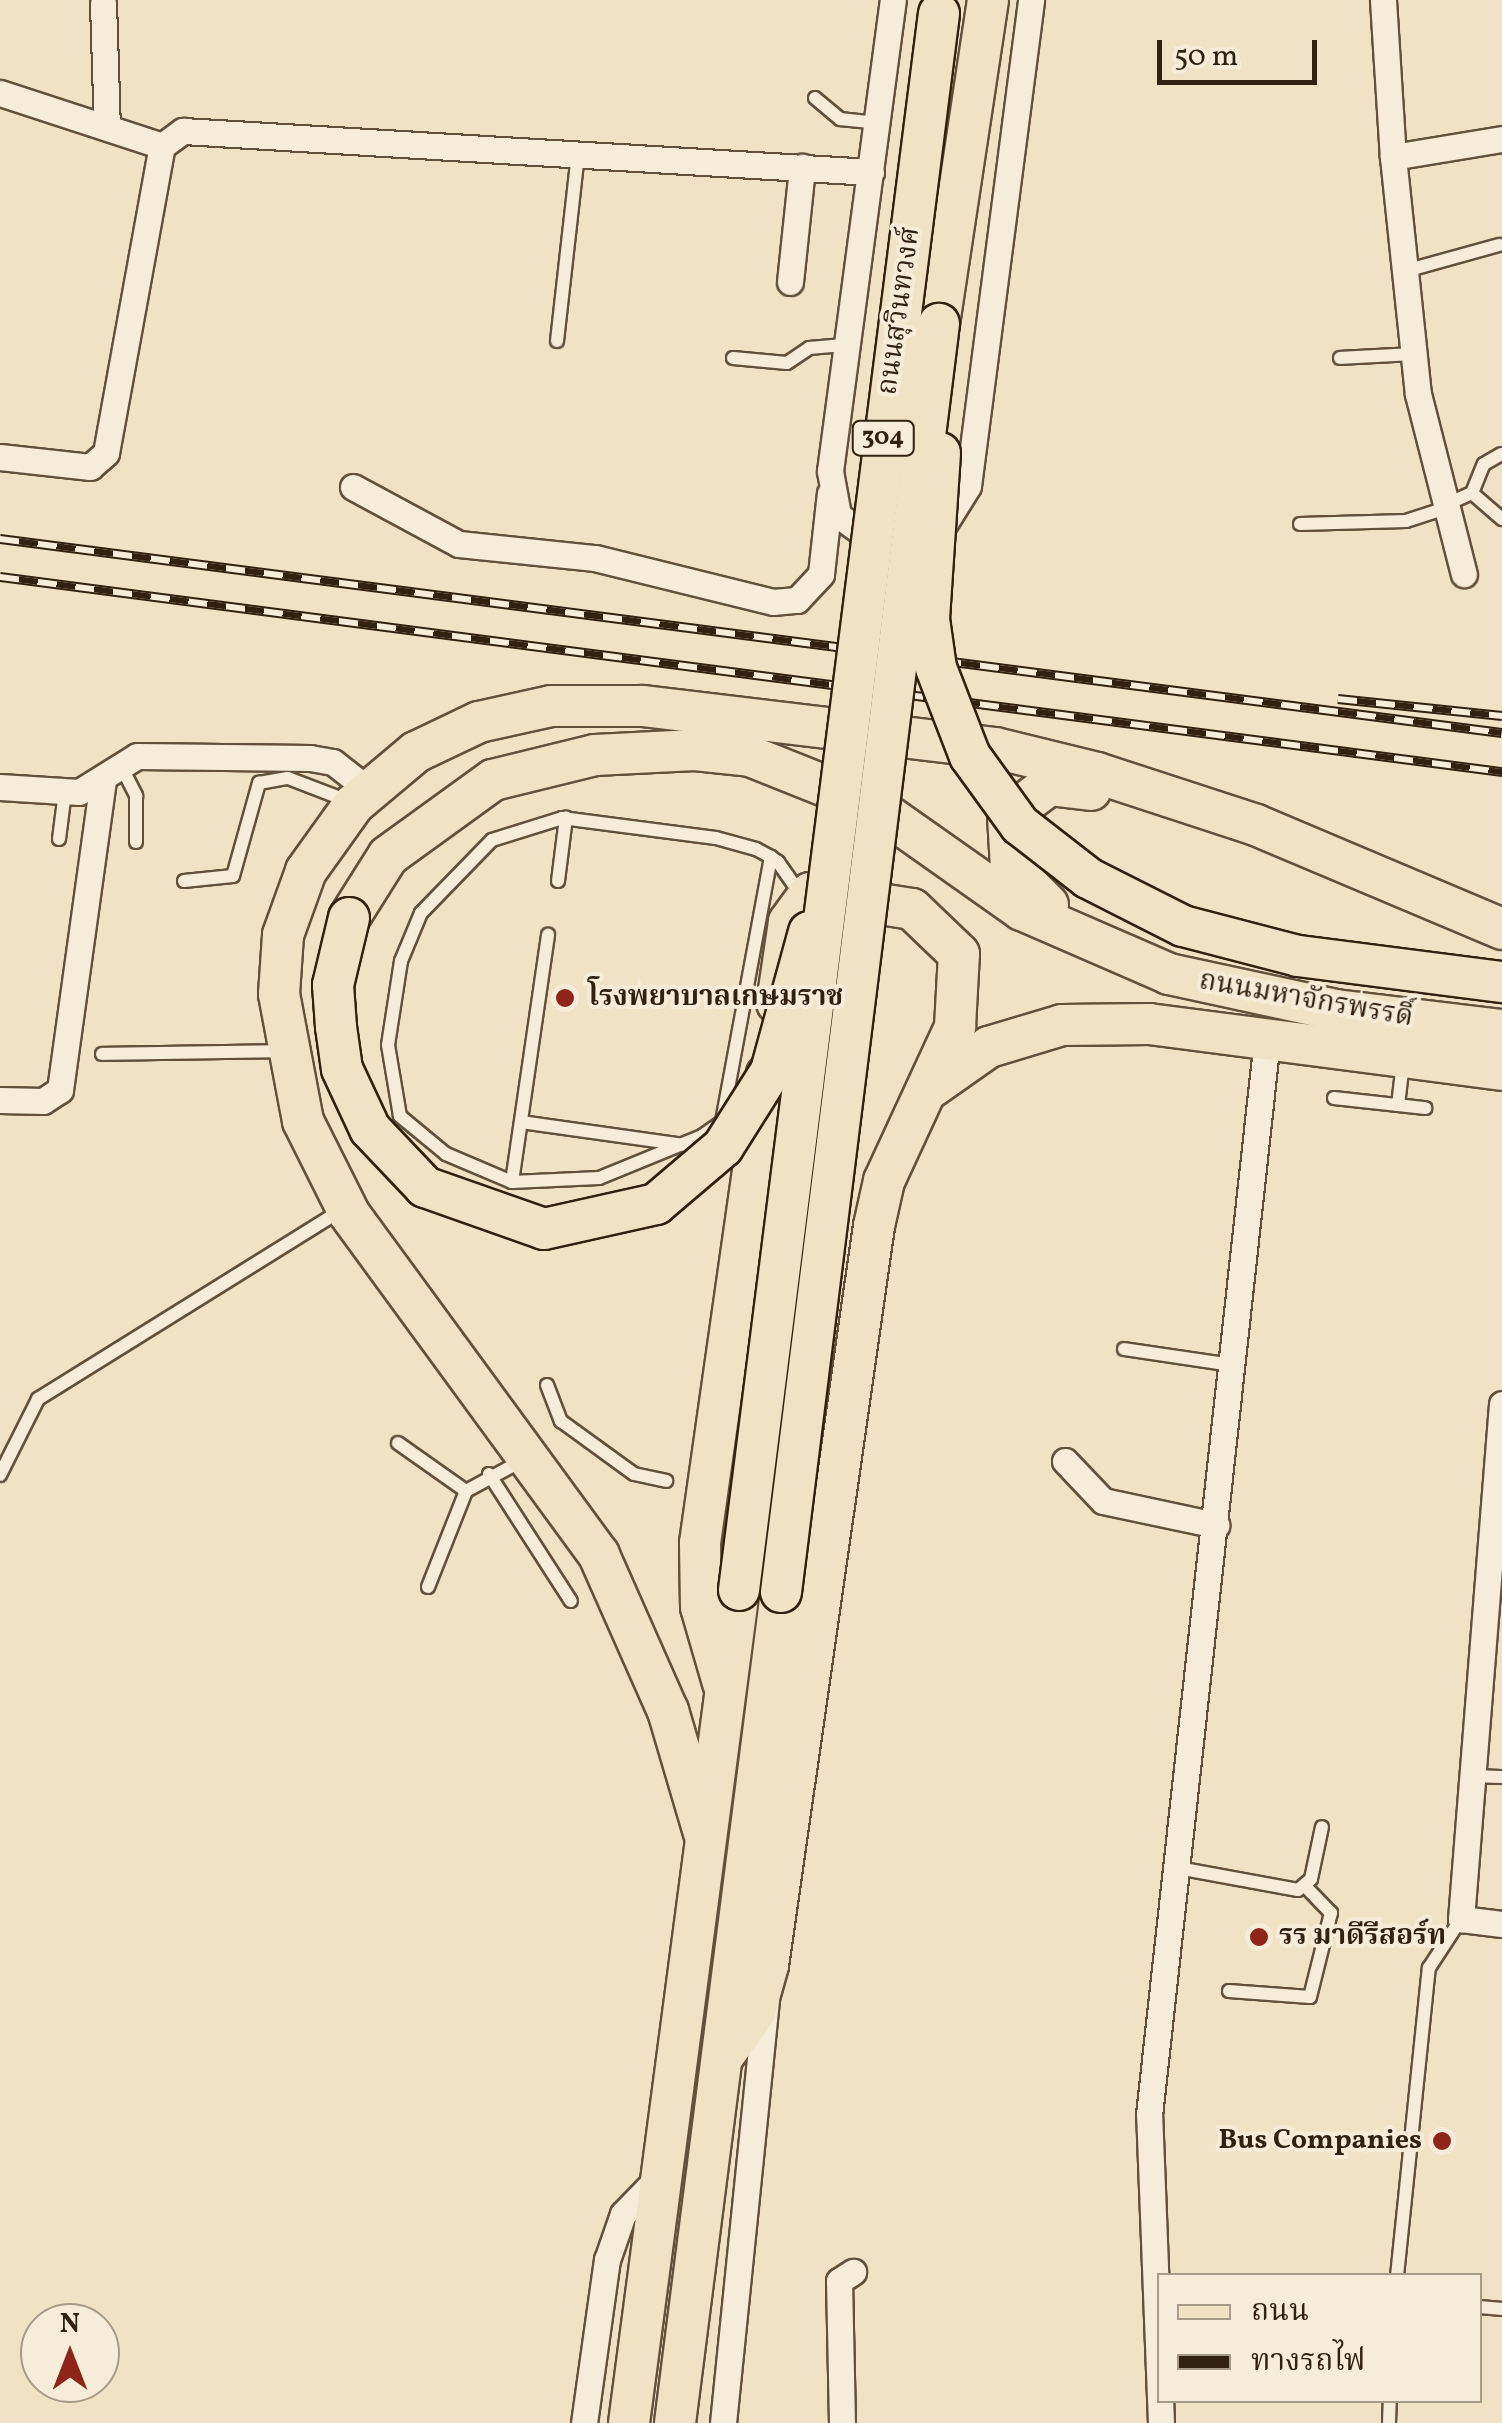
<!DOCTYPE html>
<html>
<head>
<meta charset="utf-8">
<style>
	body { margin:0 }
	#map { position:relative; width:1502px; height:2423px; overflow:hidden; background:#f1e2c5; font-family:Vollkorn,"Noto Serif Thai",serif }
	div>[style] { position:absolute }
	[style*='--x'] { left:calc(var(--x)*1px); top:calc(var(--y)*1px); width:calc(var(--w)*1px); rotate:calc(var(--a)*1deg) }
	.roads { filter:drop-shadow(2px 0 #62503d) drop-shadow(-2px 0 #62503d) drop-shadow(0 2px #62503d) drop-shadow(0 -2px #62503d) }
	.service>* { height:12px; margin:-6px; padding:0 6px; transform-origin:6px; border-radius:6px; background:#f6ecd9 }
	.minor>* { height:25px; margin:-12.5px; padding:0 12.5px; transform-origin:12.5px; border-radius:12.5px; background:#f6ecd9 }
	.primary>* { height:40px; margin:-20px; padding:0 20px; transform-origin:20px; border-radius:20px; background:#f1e2c5 }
	.trunk>* { height:40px; margin:-20px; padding:0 20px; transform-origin:20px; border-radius:20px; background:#f1e2c5 }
	.rail>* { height:10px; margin-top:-5px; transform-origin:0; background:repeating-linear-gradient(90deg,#f6ecd9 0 19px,#322010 0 38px); box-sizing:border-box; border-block:2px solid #322010 }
	.bridges { filter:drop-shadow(2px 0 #322010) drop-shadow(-2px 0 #322010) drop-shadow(0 2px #322010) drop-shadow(0 -2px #322010) }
	.primary-bridge>* { height:40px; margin:-20px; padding:0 20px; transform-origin:20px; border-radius:20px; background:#f1e2c5 }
	.trunk-bridge>* { height:40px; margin:-20px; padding:0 20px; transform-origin:20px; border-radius:20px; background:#f1e2c5 }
	.dots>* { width:28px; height:28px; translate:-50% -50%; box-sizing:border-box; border:5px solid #f6ecd9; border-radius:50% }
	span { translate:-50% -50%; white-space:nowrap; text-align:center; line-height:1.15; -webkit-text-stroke:8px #f6ecd9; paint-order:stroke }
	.shield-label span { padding:2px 8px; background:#f6ecd9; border:2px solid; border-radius:8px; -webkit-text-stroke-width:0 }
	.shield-label { font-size:25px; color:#322010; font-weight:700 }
	.street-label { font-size:28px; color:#322010 }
	.poi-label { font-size:28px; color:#322010; font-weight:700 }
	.left { translate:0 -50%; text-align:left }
	.right { translate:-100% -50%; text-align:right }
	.legend { position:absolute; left:1157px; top:2273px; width:325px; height:130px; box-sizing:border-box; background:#f6ecd9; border:2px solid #a89a89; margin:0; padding:12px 18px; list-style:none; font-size:30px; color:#322010 }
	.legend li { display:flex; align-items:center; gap:20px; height:50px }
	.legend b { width:50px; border:2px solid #a89a89 }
	.north { position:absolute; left:20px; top:2303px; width:100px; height:100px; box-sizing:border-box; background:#f6ecd9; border:2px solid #a89a89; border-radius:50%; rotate:0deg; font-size:28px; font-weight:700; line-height:40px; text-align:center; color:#322010 }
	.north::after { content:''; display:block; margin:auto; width:35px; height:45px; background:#8f2418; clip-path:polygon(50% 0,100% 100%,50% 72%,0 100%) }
	.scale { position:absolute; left:1157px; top:40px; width:160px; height:45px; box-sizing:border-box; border:5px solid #322010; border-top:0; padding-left:12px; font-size:30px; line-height:35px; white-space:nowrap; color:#322010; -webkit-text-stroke:8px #f6ecd9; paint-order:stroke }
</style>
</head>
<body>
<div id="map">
	<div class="roads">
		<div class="service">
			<i style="--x:815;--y:98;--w:33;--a:40"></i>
			<i style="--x:840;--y:119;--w:37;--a:6"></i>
			<i style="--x:1405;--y:271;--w:98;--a:-15.5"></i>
			<i style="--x:557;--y:341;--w:189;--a:-83.6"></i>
			<i style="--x:733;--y:358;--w:54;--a:5.3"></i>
			<i style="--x:787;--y:363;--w:27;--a:-34"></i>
			<i style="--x:809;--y:348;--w:35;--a:-5"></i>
			<i style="--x:1340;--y:358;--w:72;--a:-3.2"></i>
			<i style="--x:1472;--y:493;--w:40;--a:41"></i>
			<i style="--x:1445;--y:505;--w:30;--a:-24"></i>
			<i style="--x:1472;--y:493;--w:31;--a:-68"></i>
			<i style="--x:1484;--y:464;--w:20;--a:-30"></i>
			<i style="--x:1300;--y:524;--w:106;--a:-1.6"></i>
			<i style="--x:1406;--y:521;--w:42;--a:-18"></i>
			<i style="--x:120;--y:764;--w:36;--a:63"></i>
			<i style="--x:136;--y:796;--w:46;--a:90"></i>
			<i style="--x:59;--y:839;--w:47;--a:-82.7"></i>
			<i style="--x:771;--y:857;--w:269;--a:100.5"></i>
			<i style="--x:722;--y:1122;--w:24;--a:145"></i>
			<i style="--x:702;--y:1136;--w:111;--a:157.8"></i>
			<i style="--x:599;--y:1178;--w:87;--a:177.4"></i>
			<i style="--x:512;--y:1182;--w:72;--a:-157"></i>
			<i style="--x:446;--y:1154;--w:60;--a:-140.4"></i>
			<i style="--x:400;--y:1116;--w:72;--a:-99.6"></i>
			<i style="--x:388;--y:1045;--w:85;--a:-81.2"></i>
			<i style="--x:401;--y:961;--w:52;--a:-67.4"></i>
			<i style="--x:421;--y:913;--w:102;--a:-45.8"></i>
			<i style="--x:492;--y:840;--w:73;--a:-17.4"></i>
			<i style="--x:562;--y:818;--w:155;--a:7.4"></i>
			<i style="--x:716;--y:838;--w:41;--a:15.4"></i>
			<i style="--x:756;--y:849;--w:17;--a:28"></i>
			<i style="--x:771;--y:857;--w:9;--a:36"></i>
			<i style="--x:778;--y:862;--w:39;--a:55"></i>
			<i style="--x:184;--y:881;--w:49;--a:-5.8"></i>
			<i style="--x:233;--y:876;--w:97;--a:-74.4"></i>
			<i style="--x:259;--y:783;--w:29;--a:-10"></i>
			<i style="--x:288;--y:778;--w:64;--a:21"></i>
			<i style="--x:558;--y:881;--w:64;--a:-82.8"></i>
			<i style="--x:102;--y:1054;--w:182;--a:-0.9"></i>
			<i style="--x:1334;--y:1098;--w:92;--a:6.3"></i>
			<i style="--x:1398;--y:1105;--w:42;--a:-83.2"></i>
			<i style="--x:521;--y:1122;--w:166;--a:8"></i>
			<i style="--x:512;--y:1182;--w:250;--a:-81.7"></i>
			<i style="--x:1124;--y:1349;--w:110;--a:8.4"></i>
			<i style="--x:547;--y:1385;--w:39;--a:69"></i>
			<i style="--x:561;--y:1421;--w:90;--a:36"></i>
			<i style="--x:634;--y:1474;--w:33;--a:12"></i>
			<i style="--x:398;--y:1443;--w:83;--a:35.2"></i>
			<i style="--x:489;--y:1474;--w:151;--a:57.2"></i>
			<i style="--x:0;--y:1475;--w:85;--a:-63.4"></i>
			<i style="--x:38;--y:1399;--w:358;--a:-31.9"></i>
			<i style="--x:428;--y:1587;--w:103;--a:-68.4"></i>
			<i style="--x:466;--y:1491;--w:65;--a:-28.5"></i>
			<i style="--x:1470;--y:1776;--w:32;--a:2"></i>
			<i style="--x:1178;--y:1868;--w:122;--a:10.4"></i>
			<i style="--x:1298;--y:1890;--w:17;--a:-40"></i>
			<i style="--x:1311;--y:1879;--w:53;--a:-78.1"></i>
			<i style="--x:1229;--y:1991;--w:81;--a:4.2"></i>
			<i style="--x:1310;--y:1997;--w:87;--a:-76"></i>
			<i style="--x:1331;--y:1913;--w:37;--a:-134"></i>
			<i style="--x:1397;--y:2276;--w:310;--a:-84.1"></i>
			<i style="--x:1429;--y:1968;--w:59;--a:-56.9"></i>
			<i style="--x:1480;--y:2307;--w:22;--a:5"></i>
			<i style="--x:1389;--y:2423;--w:23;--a:-88"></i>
		</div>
		<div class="minor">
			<i style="--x:1383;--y:0;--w:157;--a:86.4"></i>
			<i style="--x:1393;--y:157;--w:110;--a:-9.4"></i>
			<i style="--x:103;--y:3;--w:124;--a:88.2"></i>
			<i style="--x:0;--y:93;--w:170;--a:18.1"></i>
			<i style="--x:1393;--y:157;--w:238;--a:84"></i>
			<i style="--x:1418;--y:394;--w:186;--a:75.7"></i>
			<i style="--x:790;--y:282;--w:116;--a:-84"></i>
			<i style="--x:0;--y:457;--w:91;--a:6.3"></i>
			<i style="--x:90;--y:467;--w:21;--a:-41"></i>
			<i style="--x:106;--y:453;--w:312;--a:-79.7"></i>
			<i style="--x:162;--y:146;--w:26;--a:-36"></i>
			<i style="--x:183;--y:131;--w:689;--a:3.41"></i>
			<i style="--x:353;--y:487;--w:120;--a:28.3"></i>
			<i style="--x:459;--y:544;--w:137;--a:5.9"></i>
			<i style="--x:595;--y:558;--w:183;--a:13.9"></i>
			<i style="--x:773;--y:602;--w:24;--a:-5"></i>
			<i style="--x:797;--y:600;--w:35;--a:-47"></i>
			<i style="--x:821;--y:574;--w:81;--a:-83.7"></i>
			<i style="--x:935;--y:539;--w:62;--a:-58.1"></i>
			<i style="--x:968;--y:486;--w:490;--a:-82.6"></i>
			<i style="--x:882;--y:547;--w:54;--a:-144"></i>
			<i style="--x:838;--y:515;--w:45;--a:-100.3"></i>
			<i style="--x:830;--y:471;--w:475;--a:-82.4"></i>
			<i style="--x:0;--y:787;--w:79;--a:3.6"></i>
			<i style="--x:79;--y:792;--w:68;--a:-31.8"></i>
			<i style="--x:137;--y:756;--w:173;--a:0.7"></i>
			<i style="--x:310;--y:758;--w:23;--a:10"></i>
			<i style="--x:333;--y:762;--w:47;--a:38.1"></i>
			<i style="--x:0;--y:1100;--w:43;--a:1.3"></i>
			<i style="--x:43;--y:1101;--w:20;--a:-33"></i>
			<i style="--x:60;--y:1090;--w:311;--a:-82.1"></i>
			<i style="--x:1502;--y:1404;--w:517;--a:94.55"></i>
			<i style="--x:1461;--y:1919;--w:41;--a:7"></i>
			<i style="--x:1065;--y:1461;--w:55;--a:46.5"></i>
			<i style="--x:1103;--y:1501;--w:116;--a:12"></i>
			<i style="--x:584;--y:2423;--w:165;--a:-82"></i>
			<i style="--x:607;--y:2260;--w:49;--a:-70.8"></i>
			<i style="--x:623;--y:2214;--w:47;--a:-45.9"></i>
			<i style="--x:723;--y:2423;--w:425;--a:-84.2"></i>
			<i style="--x:842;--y:2423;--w:142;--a:-91.2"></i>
			<i style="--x:839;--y:2281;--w:17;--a:-33"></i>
			<i style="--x:1161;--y:2423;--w:308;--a:-92.2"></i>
			<i style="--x:1149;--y:2115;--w:1081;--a:-83.74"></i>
		</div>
		<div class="primary">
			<i style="--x:1048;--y:905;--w:52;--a:-135"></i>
			<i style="--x:1011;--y:868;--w:52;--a:-93.3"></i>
			<i style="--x:1008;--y:816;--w:51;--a:-37.1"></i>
			<i style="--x:1049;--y:785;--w:42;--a:6.8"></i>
			<i style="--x:349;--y:918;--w:73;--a:-57.8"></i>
			<i style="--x:388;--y:856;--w:130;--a:-35.9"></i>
			<i style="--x:493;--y:780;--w:105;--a:-13.8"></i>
			<i style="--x:595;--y:755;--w:100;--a:-2.9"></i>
			<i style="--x:695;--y:750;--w:55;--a:6.2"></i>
			<i style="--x:750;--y:756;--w:132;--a:21.7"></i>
			<i style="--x:873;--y:805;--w:182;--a:35.2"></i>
			<i style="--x:1022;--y:910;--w:160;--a:23.5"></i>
			<i style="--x:1169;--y:974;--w:171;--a:12.2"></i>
			<i style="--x:1336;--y:1010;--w:167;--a:6.9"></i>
			<i style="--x:932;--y:1087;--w:70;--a:-35.1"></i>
			<i style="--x:989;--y:1047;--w:76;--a:-16.8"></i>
			<i style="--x:1062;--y:1025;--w:87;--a:-0.7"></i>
			<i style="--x:1149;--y:1024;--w:356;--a:7.4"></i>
			<i style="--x:723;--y:1683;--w:79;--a:-106.1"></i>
			<i style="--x:701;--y:1607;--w:64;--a:-90.9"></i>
			<i style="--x:700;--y:1543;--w:473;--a:-81.9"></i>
			<i style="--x:704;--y:1833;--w:127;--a:-106.4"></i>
			<i style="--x:668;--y:1711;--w:171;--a:-113.9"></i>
			<i style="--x:599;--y:1555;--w:424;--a:-126.2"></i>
			<i style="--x:349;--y:1213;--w:103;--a:-116.6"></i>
			<i style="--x:303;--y:1121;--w:129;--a:-100.7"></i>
			<i style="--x:279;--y:994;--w:59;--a:-86.1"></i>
			<i style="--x:283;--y:935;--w:68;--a:-70.2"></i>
			<i style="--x:306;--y:871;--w:82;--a:-54.4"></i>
			<i style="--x:354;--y:804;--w:81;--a:-40"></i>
			<i style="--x:416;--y:752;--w:70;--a:-25.5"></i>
			<i style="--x:479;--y:722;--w:74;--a:-12.5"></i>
			<i style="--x:551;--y:706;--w:92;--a:0"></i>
			<i style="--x:643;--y:706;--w:354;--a:6.8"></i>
			<i style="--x:995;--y:748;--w:105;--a:13.8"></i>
			<i style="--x:1097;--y:773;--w:167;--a:18.1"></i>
			<i style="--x:1256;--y:825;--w:267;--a:22.9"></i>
			<i style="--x:722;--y:2058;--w:57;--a:-54.3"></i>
			<i style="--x:755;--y:2012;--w:49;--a:-74.5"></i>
			<i style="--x:768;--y:1965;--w:747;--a:-81.84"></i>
			<i style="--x:874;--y:1226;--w:46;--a:-77.5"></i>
			<i style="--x:884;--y:1181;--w:170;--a:-65.2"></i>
			<i style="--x:955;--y:1027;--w:73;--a:-86.9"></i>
			<i style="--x:959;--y:954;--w:65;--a:-136.2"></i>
			<i style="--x:912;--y:909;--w:103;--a:-171.1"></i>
			<i style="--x:810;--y:893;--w:36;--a:126"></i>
			<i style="--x:789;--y:922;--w:82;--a:98.4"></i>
		</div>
		<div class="trunk">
			<i style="--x:939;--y:324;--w:328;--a:-81.4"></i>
			<i style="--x:629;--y:2423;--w:840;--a:-82.48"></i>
			<i style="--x:675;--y:2423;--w:838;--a:-82.73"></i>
		</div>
	</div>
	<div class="rail">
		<i style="--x:0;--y:539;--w:1514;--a:7.36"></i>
		<i style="--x:0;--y:577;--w:1515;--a:7.4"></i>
		<i style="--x:1338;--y:699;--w:165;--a:5.9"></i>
	</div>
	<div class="bridges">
		<div class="primary-bridge">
			<i style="--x:940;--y:453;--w:166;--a:93.8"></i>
			<i style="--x:929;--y:619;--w:49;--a:81.9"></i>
			<i style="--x:936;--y:668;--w:94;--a:68.9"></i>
			<i style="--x:970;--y:756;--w:85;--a:54.1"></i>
			<i style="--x:1020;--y:825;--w:86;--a:37.9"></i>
			<i style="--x:1088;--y:878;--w:106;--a:26.8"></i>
			<i style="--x:1183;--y:926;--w:119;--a:14.6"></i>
			<i style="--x:1298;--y:956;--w:206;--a:7.3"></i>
			<i style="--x:349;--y:918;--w:69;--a:103.4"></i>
			<i style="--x:333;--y:985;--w:42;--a:85.9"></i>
			<i style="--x:336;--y:1027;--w:42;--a:81.9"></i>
			<i style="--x:342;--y:1069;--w:66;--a:65"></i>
			<i style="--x:370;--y:1129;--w:80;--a:46.5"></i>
			<i style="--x:425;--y:1187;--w:126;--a:19.4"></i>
			<i style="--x:544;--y:1229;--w:115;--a:-12.6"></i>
			<i style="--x:656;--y:1204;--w:88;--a:-40.4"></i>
			<i style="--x:723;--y:1147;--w:90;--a:-57.7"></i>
			<i style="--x:771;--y:1071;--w:144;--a:-74.7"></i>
		</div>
		<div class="trunk-bridge">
			<i style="--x:739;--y:1590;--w:1589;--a:-82.77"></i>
			<i style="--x:781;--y:1592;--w:1278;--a:-82.9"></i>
		</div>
	</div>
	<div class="dots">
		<i style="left:565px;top:998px;background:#8f2418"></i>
		<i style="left:1259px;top:1937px;background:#8f2418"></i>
		<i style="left:1442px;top:2141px;background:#8f2418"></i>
	</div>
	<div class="shield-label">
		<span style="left:883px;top:438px">304</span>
	</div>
	<div class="street-label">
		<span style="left:900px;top:311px;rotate:-82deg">ถนนสุวินทวงศ์</span>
		<span style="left:1306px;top:1000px;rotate:10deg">ถนนมหาจักรพรรดิ์</span>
	</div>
	<div class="poi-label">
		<span class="left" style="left:588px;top:998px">โรงพยาบาลเกษมราช</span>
		<span class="left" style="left:1279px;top:1937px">รร มาดีรีสอร์ท</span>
		<span class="right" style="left:1422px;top:2141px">Bus Companies</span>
	</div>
	<ul class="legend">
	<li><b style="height:12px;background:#f1e2c5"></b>ถนน</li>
	<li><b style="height:12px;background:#322010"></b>ทางรถไฟ</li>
	</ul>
	<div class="north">N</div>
	<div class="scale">50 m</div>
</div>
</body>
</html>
